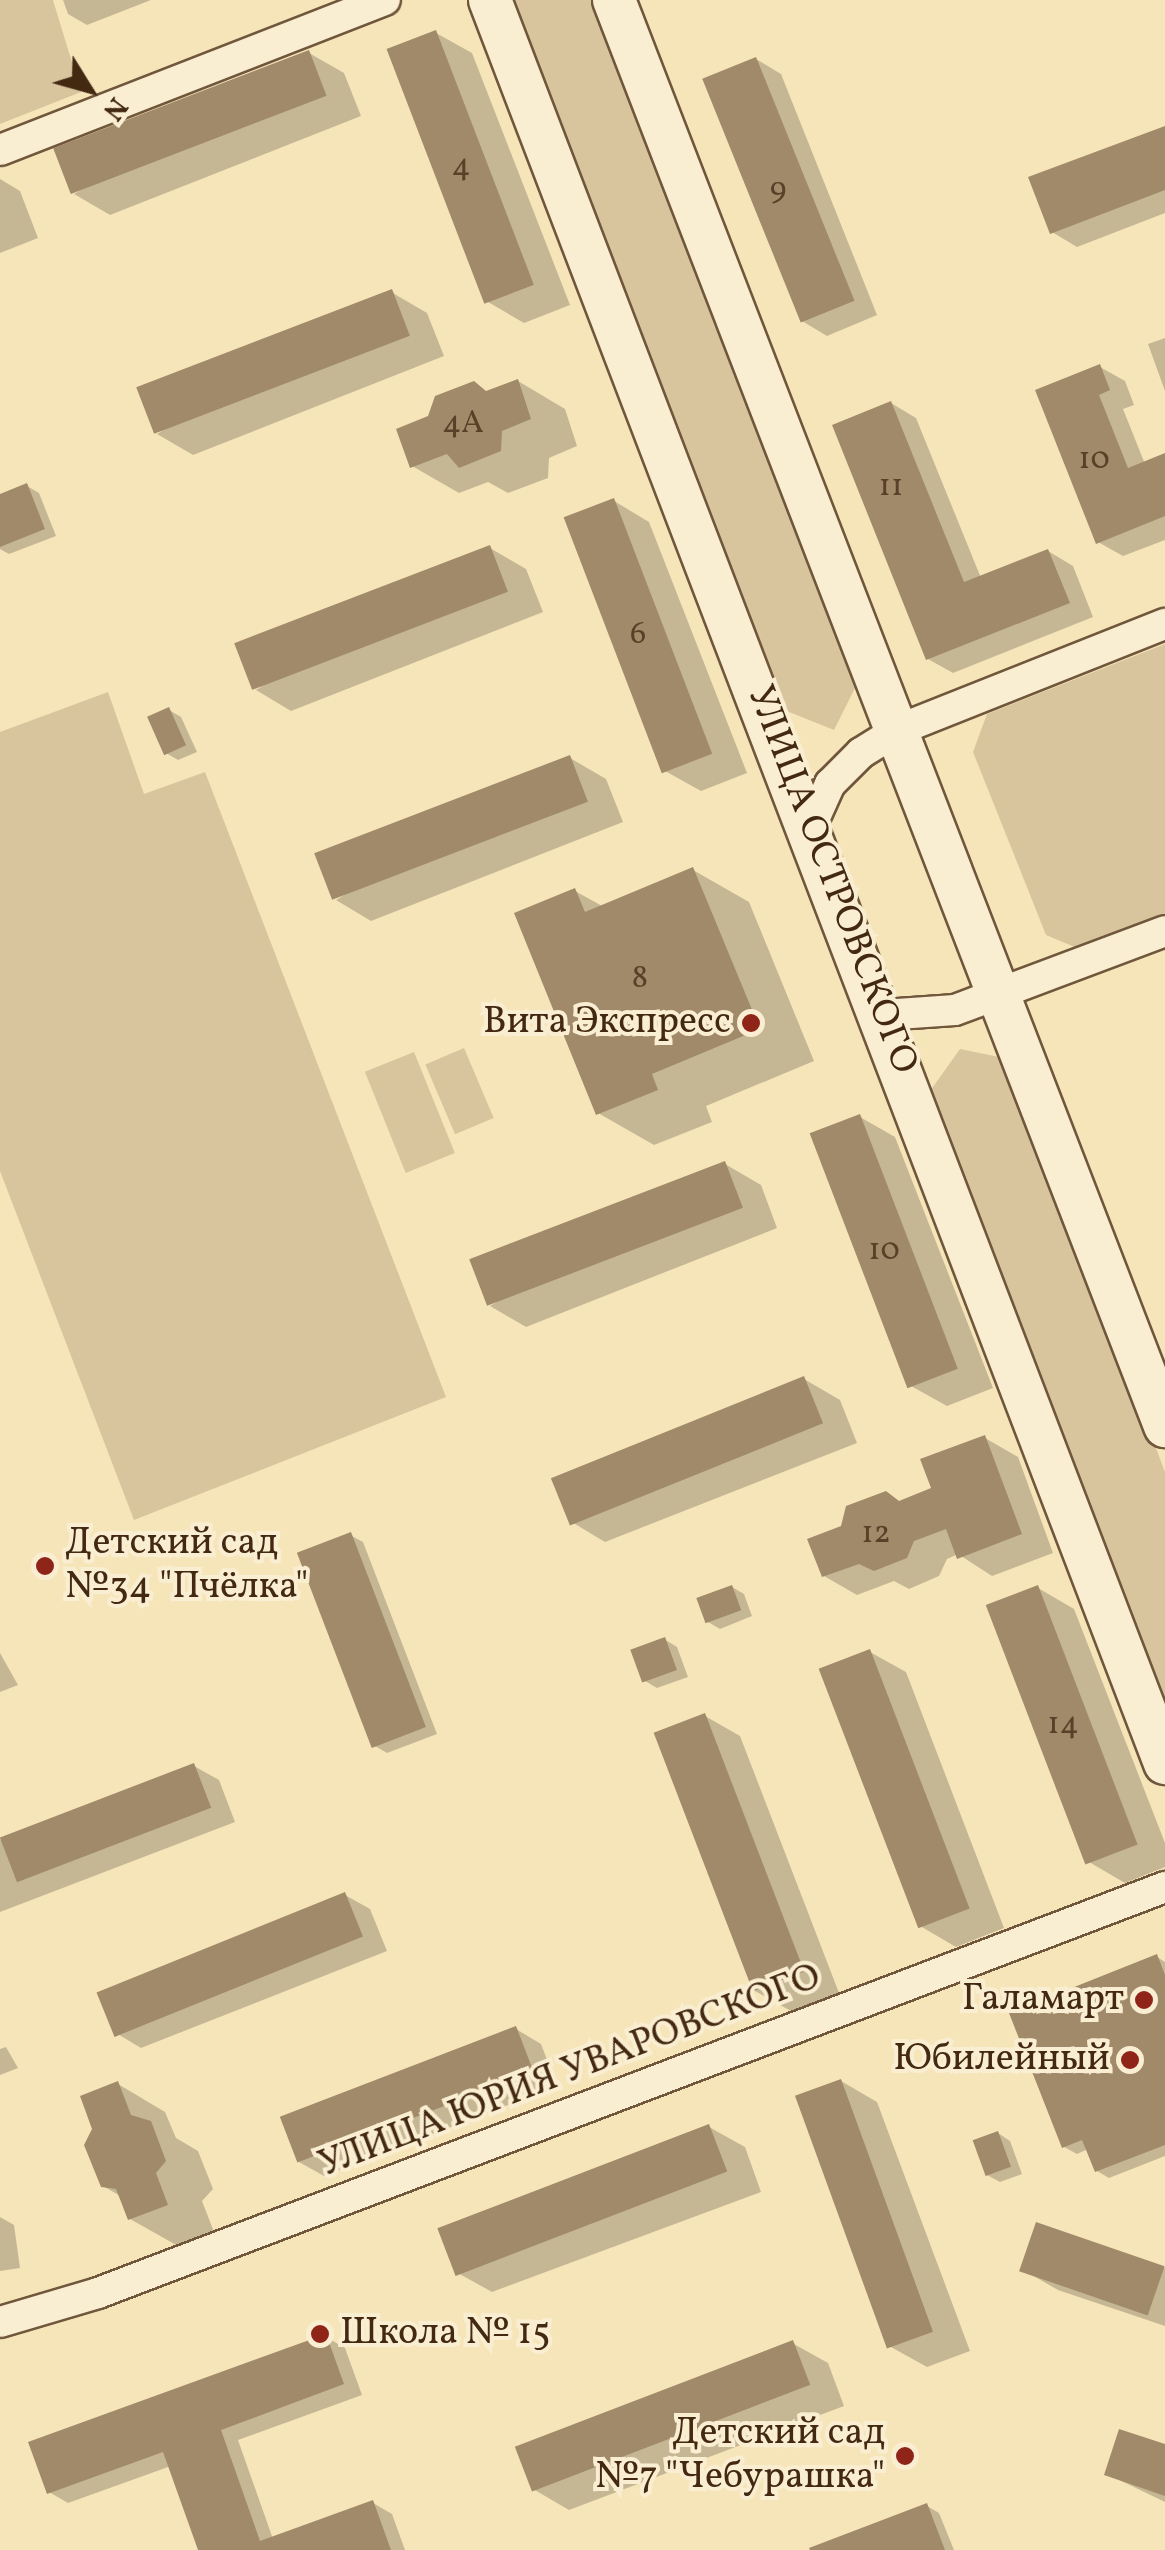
<!DOCTYPE html>
<html>
<head>
<meta charset="utf-8">
<style>
	body { margin:0 }
	#map { position:relative; width:1165px; height:2550px; overflow:hidden; background:#f7e5ba; font-family:Vollkorn,serif }
	div>[style] { position:absolute }
	[style*='--x'] { left:calc(var(--x)*1px); top:calc(var(--y)*1px); width:calc(var(--w)*1px); rotate:calc(var(--a)*1deg) }
	.green>* { inset:0; background:#d8c59d; transform-origin:0 0 }
	.shadow>* { inset:0; background:#0003 }
	.building>* { inset:0; background:#a18a69; transform-origin:0 0 }
	.roads { filter:drop-shadow(2px 0 #70573c) drop-shadow(-2px 0 #70573c) drop-shadow(0 2px #70573c) drop-shadow(0 -2px #70573c) }
	.street>* { height:30px; margin:-15px; padding:0 15px; transform-origin:15px; border-radius:15px; background:#faeed2 }
	.secondary>* { height:42px; margin:-21px; padding:0 21px; transform-origin:21px; border-radius:21px; background:#faeed2 }
	.dots>* { width:28px; height:28px; translate:-50% -50%; box-sizing:border-box; border:5px solid #faeed2; border-radius:50% }
	span { translate:-50% -50%; white-space:nowrap; text-align:center; line-height:1.15; -webkit-text-stroke:8px #faeed2; paint-order:stroke }
	.number-label { font-size:32px; color:#5a4028 }
	.number-label span { -webkit-text-stroke-width:0 }
	.street-label { font-size:38px; color:#432812 }
	.poi-label { font-size:38px; color:#432812 }
	.right { translate:-100% -50%; text-align:right }
	.left { translate:0 -50%; text-align:left }
	.north { position:absolute; left:40px; top:40px; width:100px; height:100px; -webkit-text-stroke:8px #faeed2; paint-order:stroke; rotate:127deg; font-size:28px; font-weight:700; line-height:40px; text-align:center; color:#432812 }
	.north::after { content:''; display:block; margin:auto; width:35px; height:45px; background:#432812; clip-path:polygon(50% 0,100% 100%,50% 72%,0 100%) }
</style>
</head>
<body>
<div id="map">
	<div class="green">
		<i style="clip-path:polygon(0 0,53px 0,81px 92px,0 124px)"></i>
		<i style="clip-path:polygon(512px 0,595px 0,859px 680px,834px 730px,784px 710px)"></i>
		<i style="clip-path:polygon(1165px 644px,1165px 914px,1077px 948px,1046px 935px,973px 752px,987px 714px)"></i>
		<i style="clip-path:polygon(108px 692px,144px 794px,205px 772px,446px 1397px,134px 1520px,0 1171px,0 732px)"></i>
		<i style="left:464px;top:1048px;width:76px;height:42px;rotate:67deg"></i>
		<i style="clip-path:polygon(960px 1049px,1009px 1059px,1165px 1472px,1165px 1705px,930px 1091px)"></i>
		<i style="left:414px;top:1052px;width:109px;height:53px;rotate:68deg"></i>
	</div>
	<div class="shadow">
		<i style="clip-path:polygon(63px 0,151px 0,87px 25px,68px 14px)"></i>
		<i style="clip-path:polygon(436px 33px,472px 53px,570px 305px,524px 323px,488px 302px)"></i>
		<i style="clip-path:polygon(309px 53px,344px 73px,361px 116px,110px 215px,74px 194px)"></i>
		<i style="clip-path:polygon(756px 59px,781px 74px,877px 315px,827px 336px,802px 321px)"></i>
		<i style="clip-path:polygon(1165px 128px,1165px 213px,1077px 247px,1052px 232px)"></i>
		<i style="clip-path:polygon(0 179px,20px 191px,38px 238px,0 253px)"></i>
		<i style="clip-path:polygon(391px 292px,427px 313px,444px 356px,193px 455px,157px 434px)"></i>
		<i style="clip-path:polygon(1165px 338px,1165px 391px,1148px 344px)"></i>
		<i style="clip-path:polygon(1100px 367px,1125px 381px,1134px 405px,1123px 409px,1145px 464px,1165px 456px,1165px 540px,1123px 556px,1098px 542px,1038px 391px)"></i>
		<i style="clip-path:polygon(518px 381px,565px 409px,577px 446px,549px 458px,548px 478px,508px 493px,488px 482px,459px 493px,412px 466px,474px 384px,489px 393px)"></i>
		<i style="clip-path:polygon(891px 403px,916px 418px,981px 578px,1048px 551px,1073px 566px,1093px 617px,953px 673px,928px 659px)"></i>
		<i style="clip-path:polygon(27px 486px,39px 493px,56px 536px,9px 554px,0 549px,0 496px)"></i>
		<i style="clip-path:polygon(614px 501px,649px 522px,747px 773px,701px 791px,665px 771px)"></i>
		<i style="clip-path:polygon(490px 548px,526px 569px,543px 612px,291px 711px,256px 690px)"></i>
		<i style="clip-path:polygon(169px 710px,181px 717px,197px 752px,178px 760px,166px 753px)"></i>
		<i style="clip-path:polygon(570px 758px,606px 779px,623px 822px,371px 921px,336px 900px)"></i>
		<i style="clip-path:polygon(693px 870px,749px 902px,814px 1061px,706px 1106px,712px 1122px,654px 1145px,598px 1113px,575px 891px,604px 907px)"></i>
		<i style="clip-path:polygon(860px 1117px,895px 1137px,993px 1388px,947px 1406px,911px 1386px)"></i>
		<i style="clip-path:polygon(725px 1164px,761px 1185px,777px 1228px,526px 1327px,490px 1306px)"></i>
		<i style="clip-path:polygon(804px 1379px,840px 1400px,857px 1443px,605px 1542px,570px 1521px)"></i>
		<i style="clip-path:polygon(985px 1438px,1018px 1457px,1053px 1553px,992px 1576px,958px 1554px,947px 1559px,939px 1576px,909px 1589px,894px 1581px,857px 1595px,824px 1576px,902px 1503px,934px 1490px)"></i>
		<i style="clip-path:polygon(350px 1535px,363px 1542px,437px 1734px,387px 1753px,375px 1746px)"></i>
		<i style="clip-path:polygon(732px 1587px,744px 1594px,752px 1616px,720px 1629px,708px 1622px)"></i>
		<i style="clip-path:polygon(1038px 1588px,1074px 1609px,1165px 1843px,1165px 1867px,1125px 1883px,1089px 1862px)"></i>
		<i style="clip-path:polygon(664px 1639px,677px 1647px,688px 1677px,657px 1688px,645px 1681px)"></i>
		<i style="clip-path:polygon(870px 1652px,906px 1672px,1004px 1928px,956px 1947px,920px 1926px)"></i>
		<i style="clip-path:polygon(0 1653px,18px 1685px,0 1692px)"></i>
		<i style="clip-path:polygon(705px 1716px,740px 1736px,839px 1993px,791px 2011px,755px 1991px)"></i>
		<i style="clip-path:polygon(194px 1766px,219px 1780px,235px 1822px,0 1912px,0 1840px)"></i>
		<i style="clip-path:polygon(345px 1895px,370px 1909px,387px 1951px,141px 2048px,116px 2033px)"></i>
		<i style="clip-path:polygon(1157px 1957px,1165px 1962px,1165px 2156px,1109px 2178px,1097px 2171px,1088px 2149px,1077px 2154px,1064px 2147px)"></i>
		<i style="clip-path:polygon(516px 2029px,541px 2044px,557px 2086px,324px 2176px,299px 2162px)"></i>
		<i style="clip-path:polygon(6px 2047px,18px 2068px,0 2075px,0 2049px)"></i>
		<i style="clip-path:polygon(841px 2081px,877px 2102px,970px 2351px,927px 2367px,891px 2347px)"></i>
		<i style="clip-path:polygon(118px 2084px,165px 2112px,176px 2138px,198px 2151px,213px 2189px,202px 2201px,214px 2232px,178px 2246px,130px 2219px,122px 2197px,103px 2186px)"></i>
		<i style="clip-path:polygon(709px 2127px,745px 2147px,761px 2192px,492px 2292px,456px 2272px)"></i>
		<i style="clip-path:polygon(998px 2133px,1010px 2141px,1022px 2174px,1000px 2182px,987px 2175px)"></i>
		<i style="clip-path:polygon(0 2217px,14px 2225px,20px 2268px,0 2271px)"></i>
		<i style="clip-path:polygon(1165px 2268px,1165px 2326px,1058px 2290px,1023px 2270px)"></i>
		<i style="clip-path:polygon(326px 2337px,345px 2348px,362px 2395px,238px 2440px,273px 2539px,373px 2503px,392px 2514px,405px 2550px,201px 2550px,171px 2466px,68px 2503px,49px 2492px)"></i>
		<i style="clip-path:polygon(792px 2343px,828px 2363px,844px 2406px,569px 2510px,533px 2489px)"></i>
		<i style="clip-path:polygon(1165px 2447px,1165px 2502px,1107px 2474px)"></i>
		<i style="clip-path:polygon(927px 2506px,939px 2513px,954px 2550px,835px 2550px)"></i>
	</div>
	<div class="building">
		<i style="left:436px;top:30px;width:273px;height:53px;rotate:69deg"></i>
		<i style="left:309px;top:50px;width:49px;height:274px;rotate:69deg"></i>
		<i style="left:756px;top:57px;width:263px;height:58px;rotate:68deg"></i>
		<i style="clip-path:polygon(1165px 126px,1165px 190px,1050px 234px,1028px 177px)"></i>
		<i style="left:392px;top:289px;width:50px;height:274px;rotate:69deg"></i>
		<i style="clip-path:polygon(1100px 364px,1110px 390px,1099px 395px,1128px 468px,1165px 453px,1165px 516px,1096px 544px,1035px 390px)"></i>
		<i style="clip-path:polygon(518px 379px,531px 419px,502px 431px,501px 451px,459px 468px,447px 454px,410px 468px,396px 429px,428px 416px,435px 396px,474px 381px,486px 391px)"></i>
		<i style="clip-path:polygon(891px 401px,964px 582px,1048px 549px,1070px 603px,926px 660px,832px 425px)"></i>
		<i style="clip-path:polygon(27px 483px,45px 529px,0 547px,0 494px)"></i>
		<i style="left:614px;top:498px;width:274px;height:54px;rotate:69deg"></i>
		<i style="left:490px;top:545px;width:50px;height:274px;rotate:69deg"></i>
		<i style="left:169px;top:707px;width:42px;height:24px;rotate:66deg"></i>
		<i style="left:570px;top:755px;width:50px;height:274px;rotate:69deg"></i>
		<i style="clip-path:polygon(693px 867px,760px 1029px,652px 1074px,658px 1090px,596px 1115px,514px 913px,575px 888px,585px 912px)"></i>
		<i style="left:860px;top:1114px;width:273px;height:54px;rotate:69deg"></i>
		<i style="left:725px;top:1161px;width:50px;height:274px;rotate:69deg"></i>
		<i style="left:804px;top:1376px;width:51px;height:273px;rotate:68deg"></i>
		<i style="clip-path:polygon(985px 1435px,1022px 1534px,957px 1559px,946px 1529px,914px 1541px,907px 1558px,874px 1571px,859px 1564px,822px 1577px,807px 1539px,841px 1526px,846px 1506px,886px 1491px,899px 1501px,931px 1488px,920px 1459px)"></i>
		<i style="left:351px;top:1532px;width:209px;height:58px;rotate:69deg"></i>
		<i style="left:732px;top:1585px;width:27px;height:38px;rotate:70deg"></i>
		<i style="left:1038px;top:1585px;width:278px;height:56px;rotate:69deg"></i>
		<i style="left:665px;top:1637px;width:35px;height:37px;rotate:70deg"></i>
		<i style="left:870px;top:1649px;width:278px;height:55px;rotate:69deg"></i>
		<i style="left:705px;top:1713px;width:277px;height:55px;rotate:69deg"></i>
		<i style="left:194px;top:1763px;width:48px;height:208px;rotate:69deg"></i>
		<i style="left:345px;top:1892px;width:48px;height:268px;rotate:68deg"></i>
		<i style="clip-path:polygon(1157px 1954px,1165px 1975px,1165px 2145px,1095px 2172px,1082px 2140px,1062px 2148px,1009px 2013px)"></i>
		<i style="left:516px;top:2026px;width:49px;height:253px;rotate:69deg"></i>
		<i style="left:841px;top:2079px;width:269px;height:49px;rotate:70deg"></i>
		<i style="clip-path:polygon(118px 2081px,131px 2115px,151px 2121px,166px 2161px,156px 2173px,168px 2205px,128px 2220px,116px 2189px,101px 2187px,84px 2145px,92px 2129px,80px 2096px)"></i>
		<i style="left:709px;top:2124px;width:51px;height:291px;rotate:69deg"></i>
		<i style="left:998px;top:2131px;width:38px;height:27px;rotate:70deg"></i>
		<i style="left:1036px;top:2222px;width:136px;height:52px;rotate:19deg"></i>
		<i style="clip-path:polygon(326px 2334px,344px 2384px,221px 2430px,260px 2541px,373px 2500px,391px 2550px,198px 2550px,163px 2452px,47px 2494px,28px 2442px)"></i>
		<i style="left:793px;top:2340px;width:48px;height:298px;rotate:69deg"></i>
		<i style="clip-path:polygon(1119px 2429px,1165px 2444px,1165px 2496px,1104px 2475px)"></i>
		<i style="clip-path:polygon(927px 2503px,945px 2550px,810px 2550px,809px 2548px)"></i>
	</div>
	<div class="roads">
		<div class="street">
			<i style="--x:0;--y:150;--w:413;--a:-21.3"></i>
			<i style="--x:811;--y:826;--w:46;--a:-65.7"></i>
			<i style="--x:830;--y:784;--w:44;--a:-45"></i>
			<i style="--x:861;--y:753;--w:44;--a:-31.9"></i>
			<i style="--x:898;--y:730;--w:287;--a:-21.7"></i>
			<i style="--x:883;--y:1015;--w:72;--a:-4"></i>
			<i style="--x:955;--y:1010;--w:224;--a:-20.6"></i>
			<i style="--x:0;--y:2322;--w:102;--a:-16.5"></i>
			<i style="--x:98;--y:2293;--w:1142;--a:-20.83"></i>
		</div>
		<div class="secondary">
			<i style="--x:490;--y:0;--w:1888;--a:69.05"></i>
			<i style="--x:614;--y:0;--w:1529;--a:68.87"></i>
		</div>
	</div>
	<div class="dots">
		<i style="left:751px;top:1023px;background:#8f2418"></i>
		<i style="left:45px;top:1566px;background:#8f2418"></i>
		<i style="left:1144px;top:2000px;background:#8f2418"></i>
		<i style="left:1130px;top:2060px;background:#8f2418"></i>
		<i style="left:320px;top:2334px;background:#8f2418"></i>
		<i style="left:905px;top:2456px;background:#8f2418"></i>
	</div>
	<div class="number-label">
		<span style="left:461px;top:167px">4</span>
		<span style="left:778px;top:190px">9</span>
		<span style="left:463px;top:424px">4А</span>
		<span style="left:1094px;top:460px">10</span>
		<span style="left:891px;top:487px">11</span>
		<span style="left:638px;top:635px">6</span>
		<span style="left:640px;top:979px">8</span>
		<span style="left:884px;top:1251px">10</span>
		<span style="left:876px;top:1534px">12</span>
		<span style="left:1063px;top:1725px">14</span>
	</div>
	<div class="street-label">
		<span style="left:831px;top:880px;rotate:69deg">УЛИЦА ОСТРОВСКОГО</span>
		<span style="left:570px;top:2072px;rotate:-21deg">УЛИЦА ЮРИЯ УВАРОВСКОГО</span>
	</div>
	<div class="poi-label">
		<span class="right" style="left:731px;top:1023px">Вита Экспресс</span>
		<span class="left" style="left:65px;top:1566px">Детский сад<br>№34 "Пчёлка"</span>
		<span class="right" style="left:1124px;top:2000px">Галамарт</span>
		<span class="right" style="left:1110px;top:2060px">Юбилейный</span>
		<span class="left" style="left:340px;top:2334px">Школа № 15</span>
		<span class="right" style="left:885px;top:2456px">Детский сад<br>№7 "Чебурашка"</span>
	</div>
	<div class="north">N</div>
</div>
</body>
</html>
